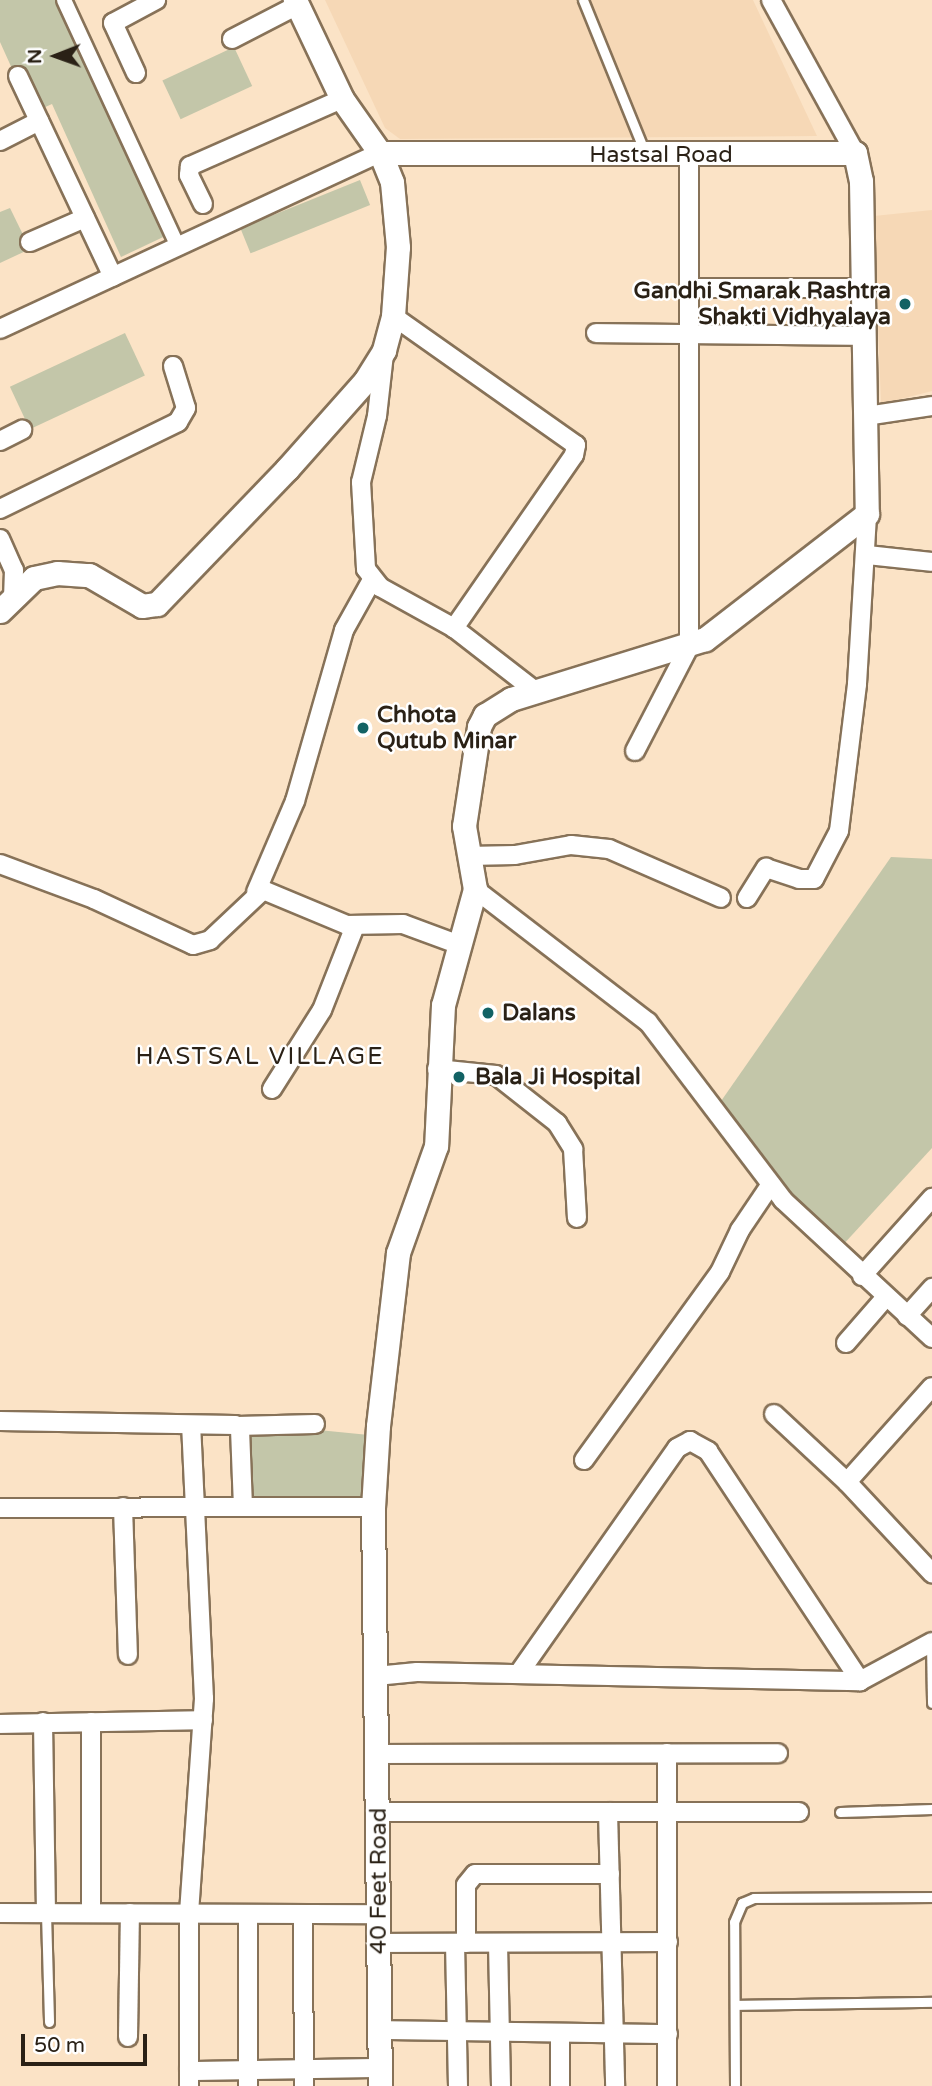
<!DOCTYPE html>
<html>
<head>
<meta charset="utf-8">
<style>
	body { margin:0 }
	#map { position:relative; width:932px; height:2086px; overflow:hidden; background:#fbe3c6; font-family:"Varela Round",sans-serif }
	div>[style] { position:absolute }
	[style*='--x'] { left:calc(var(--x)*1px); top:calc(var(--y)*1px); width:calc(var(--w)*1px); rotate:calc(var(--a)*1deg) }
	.built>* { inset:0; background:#f6d8b6 }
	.green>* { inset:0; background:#c3c6a9; transform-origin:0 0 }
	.roads { filter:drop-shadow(2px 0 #877258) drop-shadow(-2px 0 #877258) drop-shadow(0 2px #877258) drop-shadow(0 -2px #877258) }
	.service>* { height:9px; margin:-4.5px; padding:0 4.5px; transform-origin:4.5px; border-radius:4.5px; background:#fff }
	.pedestrian>* { height:14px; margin:-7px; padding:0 7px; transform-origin:7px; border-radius:7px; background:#fff }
	.minor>* { height:18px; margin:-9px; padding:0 9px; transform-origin:9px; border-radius:9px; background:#fff }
	.tertiary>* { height:23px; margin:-11.5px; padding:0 11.5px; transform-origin:11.5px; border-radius:11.5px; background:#fff }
	.dots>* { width:19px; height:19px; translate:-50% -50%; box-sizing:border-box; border:4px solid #fff; border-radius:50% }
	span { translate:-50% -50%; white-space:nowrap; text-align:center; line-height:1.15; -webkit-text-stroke:5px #fff; paint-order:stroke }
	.street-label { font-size:23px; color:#2a2116 }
	.poi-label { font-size:23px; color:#2a2116; font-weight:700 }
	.right { translate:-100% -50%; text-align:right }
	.left { translate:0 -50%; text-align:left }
	.neighbourhood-label { font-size:24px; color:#2a2116; letter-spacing:2px }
	.north { position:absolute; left:21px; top:21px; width:70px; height:70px; -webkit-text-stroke:5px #fff; paint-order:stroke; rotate:269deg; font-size:19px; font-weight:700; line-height:28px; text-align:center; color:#2a2116 }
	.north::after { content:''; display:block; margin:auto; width:24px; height:32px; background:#2a2116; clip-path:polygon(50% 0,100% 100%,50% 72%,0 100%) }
	.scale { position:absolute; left:21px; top:2034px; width:126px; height:32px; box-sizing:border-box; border:4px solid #2a2116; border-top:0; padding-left:9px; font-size:21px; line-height:24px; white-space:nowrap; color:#2a2116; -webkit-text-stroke:5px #fff; paint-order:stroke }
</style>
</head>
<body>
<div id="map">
	<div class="built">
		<i style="clip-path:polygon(325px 0,753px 0,817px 136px,400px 139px,385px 128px)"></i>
		<i style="clip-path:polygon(932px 210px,932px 391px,881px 404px,874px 216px)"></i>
	</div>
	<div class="green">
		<i style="clip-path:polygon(0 0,71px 0,176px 231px,121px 257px,52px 104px,32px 113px,0 42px)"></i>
		<i style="left:234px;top:47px;width:43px;height:79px;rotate:65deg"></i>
		<i style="left:360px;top:180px;width:27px;height:129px;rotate:68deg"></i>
		<i style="clip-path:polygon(10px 208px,30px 249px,0 263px,0 212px)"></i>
		<i style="left:125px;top:333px;width:47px;height:127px;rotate:65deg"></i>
		<i style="clip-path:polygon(891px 857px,932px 859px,932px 1148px,841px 1247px,791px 1208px,719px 1104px)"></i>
		<i style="clip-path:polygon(288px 1427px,369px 1435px,369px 1505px,244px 1502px,243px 1429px)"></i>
	</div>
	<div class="roads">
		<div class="service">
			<i style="--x:583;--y:0;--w:162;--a:67.9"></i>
			<i style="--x:931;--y:1643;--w:60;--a:89"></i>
			<i style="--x:840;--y:1812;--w:92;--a:-1.9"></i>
			<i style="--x:46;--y:1913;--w:109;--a:88.4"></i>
			<i style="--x:735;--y:2005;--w:197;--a:-0.9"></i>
			<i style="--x:735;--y:2086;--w:164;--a:-90.3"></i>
			<i style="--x:734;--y:1922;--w:21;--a:-67"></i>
			<i style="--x:742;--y:1903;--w:13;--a:-23"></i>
			<i style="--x:754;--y:1898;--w:178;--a:-0.3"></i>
		</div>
		<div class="pedestrian">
			<i style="--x:64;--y:0;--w:272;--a:65.2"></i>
		</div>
		<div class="minor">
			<i style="--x:771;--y:0;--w:175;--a:61.2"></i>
			<i style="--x:232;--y:39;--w:74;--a:-27.3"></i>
			<i style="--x:136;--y:73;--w:55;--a:-114.7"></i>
			<i style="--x:113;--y:23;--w:49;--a:-28.1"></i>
			<i style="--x:18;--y:76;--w:222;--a:64.7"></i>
			<i style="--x:0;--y:141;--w:44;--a:-27.1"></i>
			<i style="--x:203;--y:204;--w:32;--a:-116"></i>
			<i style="--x:189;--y:175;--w:9;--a:-84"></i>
			<i style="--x:190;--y:166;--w:166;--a:-23.8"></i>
			<i style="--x:30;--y:242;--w:60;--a:-23.6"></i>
			<i style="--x:689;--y:288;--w:175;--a:0"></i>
			<i style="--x:393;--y:316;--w:224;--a:35.2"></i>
			<i style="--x:576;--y:445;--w:10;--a:101"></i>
			<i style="--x:574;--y:455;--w:211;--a:124.7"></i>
			<i style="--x:0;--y:329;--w:419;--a:-24.9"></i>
			<i style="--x:596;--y:333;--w:269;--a:0.6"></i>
			<i style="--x:384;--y:354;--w:62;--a:96.4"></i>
			<i style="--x:377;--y:416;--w:68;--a:103.6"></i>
			<i style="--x:361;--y:482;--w:87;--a:86.7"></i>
			<i style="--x:366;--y:569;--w:23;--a:52"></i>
			<i style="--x:380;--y:587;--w:85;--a:29"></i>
			<i style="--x:454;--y:628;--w:101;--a:37.8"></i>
			<i style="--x:866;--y:416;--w:67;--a:-8.6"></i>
			<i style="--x:0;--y:441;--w:25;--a:-27"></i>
			<i style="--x:0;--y:509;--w:198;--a:-26"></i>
			<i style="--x:178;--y:422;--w:16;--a:-60"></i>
			<i style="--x:186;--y:408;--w:44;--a:-107.2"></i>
			<i style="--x:0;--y:539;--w:34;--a:66"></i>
			<i style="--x:14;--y:570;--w:24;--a:92"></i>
			<i style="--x:867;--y:555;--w:65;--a:6.1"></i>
			<i style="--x:635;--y:751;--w:117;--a:-62.6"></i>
			<i style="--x:689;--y:647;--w:491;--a:-90"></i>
			<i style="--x:468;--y:856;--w:47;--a:-1.2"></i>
			<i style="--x:515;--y:855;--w:57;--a:-10.1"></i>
			<i style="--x:571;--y:845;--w:38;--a:6"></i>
			<i style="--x:609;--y:849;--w:122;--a:23.6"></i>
			<i style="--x:0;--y:864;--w:100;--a:20.4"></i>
			<i style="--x:94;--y:899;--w:109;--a:24.9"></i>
			<i style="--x:193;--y:945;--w:18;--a:-16"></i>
			<i style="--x:210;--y:940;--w:73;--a:-43.3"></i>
			<i style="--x:263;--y:890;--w:91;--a:22.6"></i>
			<i style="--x:347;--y:925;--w:56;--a:-1"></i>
			<i style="--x:403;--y:924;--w:58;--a:20.3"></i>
			<i style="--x:475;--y:889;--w:218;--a:37.6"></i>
			<i style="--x:648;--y:1022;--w:223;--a:52.8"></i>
			<i style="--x:783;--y:1200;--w:203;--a:42.8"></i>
			<i style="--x:256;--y:892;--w:99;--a:-66.8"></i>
			<i style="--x:295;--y:801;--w:178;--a:-74"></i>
			<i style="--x:344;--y:630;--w:57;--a:-60.8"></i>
			<i style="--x:747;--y:898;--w:36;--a:-58"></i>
			<i style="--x:766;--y:868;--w:35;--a:18"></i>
			<i style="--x:799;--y:879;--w:15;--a:0"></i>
			<i style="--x:814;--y:879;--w:54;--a:-62.5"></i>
			<i style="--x:839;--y:831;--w:148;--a:-83"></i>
			<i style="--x:857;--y:684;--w:170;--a:-86.6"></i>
			<i style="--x:437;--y:1069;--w:59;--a:5.8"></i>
			<i style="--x:496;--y:1075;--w:78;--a:38.2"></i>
			<i style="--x:557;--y:1123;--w:31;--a:58"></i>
			<i style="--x:573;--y:1149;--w:69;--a:86.7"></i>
			<i style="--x:272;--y:1089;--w:93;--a:-57.7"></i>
			<i style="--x:322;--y:1010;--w:90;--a:-68.6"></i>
			<i style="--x:862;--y:1276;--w:105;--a:-48.1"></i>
			<i style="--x:907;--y:1316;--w:38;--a:-48"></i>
			<i style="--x:846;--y:1343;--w:61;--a:-49"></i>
			<i style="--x:774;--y:1414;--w:100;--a:43"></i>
			<i style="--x:847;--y:1482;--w:125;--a:47"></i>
			<i style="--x:0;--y:1421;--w:235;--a:1"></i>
			<i style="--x:235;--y:1425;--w:6;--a:39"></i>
			<i style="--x:240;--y:1429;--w:77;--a:87.8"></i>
			<i style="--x:237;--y:1426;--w:78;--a:-1.5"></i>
			<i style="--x:584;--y:1460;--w:232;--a:-54.1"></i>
			<i style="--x:720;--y:1272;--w:47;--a:-64.5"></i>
			<i style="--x:740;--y:1230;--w:55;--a:-56"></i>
			<i style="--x:847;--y:1482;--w:127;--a:-48.2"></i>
			<i style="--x:123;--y:1507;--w:148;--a:88.1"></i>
			<i style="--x:0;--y:1508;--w:373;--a:-0.2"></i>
			<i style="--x:519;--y:1673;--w:275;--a:-54.9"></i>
			<i style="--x:677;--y:1448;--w:15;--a:-28"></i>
			<i style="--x:690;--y:1441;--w:21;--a:29"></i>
			<i style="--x:708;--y:1451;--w:276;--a:56.5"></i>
			<i style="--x:376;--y:1676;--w:41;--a:-5.6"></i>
			<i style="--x:417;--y:1672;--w:443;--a:1.2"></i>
			<i style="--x:860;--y:1681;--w:82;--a:-28.4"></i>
			<i style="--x:43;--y:1722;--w:191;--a:89.1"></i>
			<i style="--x:91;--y:1722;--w:191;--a:90"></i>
			<i style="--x:0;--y:1724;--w:203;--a:-1.1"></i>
			<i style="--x:378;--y:1754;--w:400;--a:-0.1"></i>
			<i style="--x:379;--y:1812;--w:420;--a:0"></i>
			<i style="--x:608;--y:1812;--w:274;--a:88.5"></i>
			<i style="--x:0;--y:1913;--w:378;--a:0.2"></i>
			<i style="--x:303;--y:1914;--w:172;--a:89.7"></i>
			<i style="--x:378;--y:1943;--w:290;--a:-0.2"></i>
			<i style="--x:455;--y:1943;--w:143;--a:88.8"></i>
			<i style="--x:466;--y:1943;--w:58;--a:-90"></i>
			<i style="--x:466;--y:1885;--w:14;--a:-51"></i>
			<i style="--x:475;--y:1874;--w:135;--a:0"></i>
			<i style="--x:498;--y:1943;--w:143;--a:88.8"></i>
			<i style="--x:380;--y:2030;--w:288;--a:0.8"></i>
			<i style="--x:560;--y:2033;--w:53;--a:90"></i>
			<i style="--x:128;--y:2037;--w:124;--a:-89.1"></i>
			<i style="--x:189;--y:2071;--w:191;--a:-0.9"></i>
			<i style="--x:189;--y:2086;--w:173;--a:-90"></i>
			<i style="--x:189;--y:1913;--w:215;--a:-86"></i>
			<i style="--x:204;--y:1699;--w:274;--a:-92.7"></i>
			<i style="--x:248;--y:2086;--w:172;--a:-90"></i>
			<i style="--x:667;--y:2086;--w:333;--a:-90"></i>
		</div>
		<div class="tertiary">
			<i style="--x:380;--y:153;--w:475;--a:0"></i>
			<i style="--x:855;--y:153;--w:29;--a:78"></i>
			<i style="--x:861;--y:181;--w:333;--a:89"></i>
			<i style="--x:867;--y:514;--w:205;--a:142.3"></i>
			<i style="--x:705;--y:639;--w:203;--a:162.8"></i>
			<i style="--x:511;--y:699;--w:31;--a:148"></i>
			<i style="--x:485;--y:715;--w:13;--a:117"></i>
			<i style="--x:479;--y:727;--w:100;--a:98.6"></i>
			<i style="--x:464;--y:826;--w:64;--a:80.1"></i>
			<i style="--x:475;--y:889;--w:120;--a:105.4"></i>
			<i style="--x:443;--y:1005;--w:141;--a:92.8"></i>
			<i style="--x:436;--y:1146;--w:114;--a:109.6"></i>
			<i style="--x:398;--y:1253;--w:174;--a:96.6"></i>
			<i style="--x:378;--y:1426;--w:81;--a:93.5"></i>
			<i style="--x:373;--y:1507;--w:579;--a:89.31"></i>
			<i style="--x:0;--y:611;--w:47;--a:-44.1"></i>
			<i style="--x:34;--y:578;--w:24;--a:-12"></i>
			<i style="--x:57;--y:573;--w:32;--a:4"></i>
			<i style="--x:89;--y:575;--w:61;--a:30.3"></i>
			<i style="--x:142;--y:606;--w:15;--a:-8"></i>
			<i style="--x:157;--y:604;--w:187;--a:-46.1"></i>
			<i style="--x:287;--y:469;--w:118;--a:-48.4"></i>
			<i style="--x:365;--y:381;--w:36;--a:-58"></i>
			<i style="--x:384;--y:350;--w:35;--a:-75"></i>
			<i style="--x:393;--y:316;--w:69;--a:-85.9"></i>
			<i style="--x:398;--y:247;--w:65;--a:-95.3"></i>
			<i style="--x:392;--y:182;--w:31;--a:-112"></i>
			<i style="--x:380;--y:153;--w:66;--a:-125.1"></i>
			<i style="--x:342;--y:99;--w:110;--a:-115.4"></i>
		</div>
	</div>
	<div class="dots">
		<i style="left:905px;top:304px;background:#126264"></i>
		<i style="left:363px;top:728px;background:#126264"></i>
		<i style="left:488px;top:1013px;background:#126264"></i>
		<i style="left:459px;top:1077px;background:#126264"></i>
	</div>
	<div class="street-label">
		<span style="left:661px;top:155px">Hastsal Road</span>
		<span style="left:379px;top:1881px;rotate:-90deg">40 Feet Road</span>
	</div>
	<div class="poi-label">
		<span class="right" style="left:891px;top:304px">Gandhi Smarak Rashtra<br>Shakti Vidhyalaya</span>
		<span class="left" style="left:377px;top:728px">Chhota<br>Qutub Minar</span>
		<span class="left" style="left:502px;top:1013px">Dalans</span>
		<span class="left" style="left:475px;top:1077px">Bala Ji Hospital</span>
	</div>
	<div class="neighbourhood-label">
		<span style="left:260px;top:1057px">HASTSAL VILLAGE</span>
	</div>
	<div class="north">N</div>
	<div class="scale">50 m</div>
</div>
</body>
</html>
